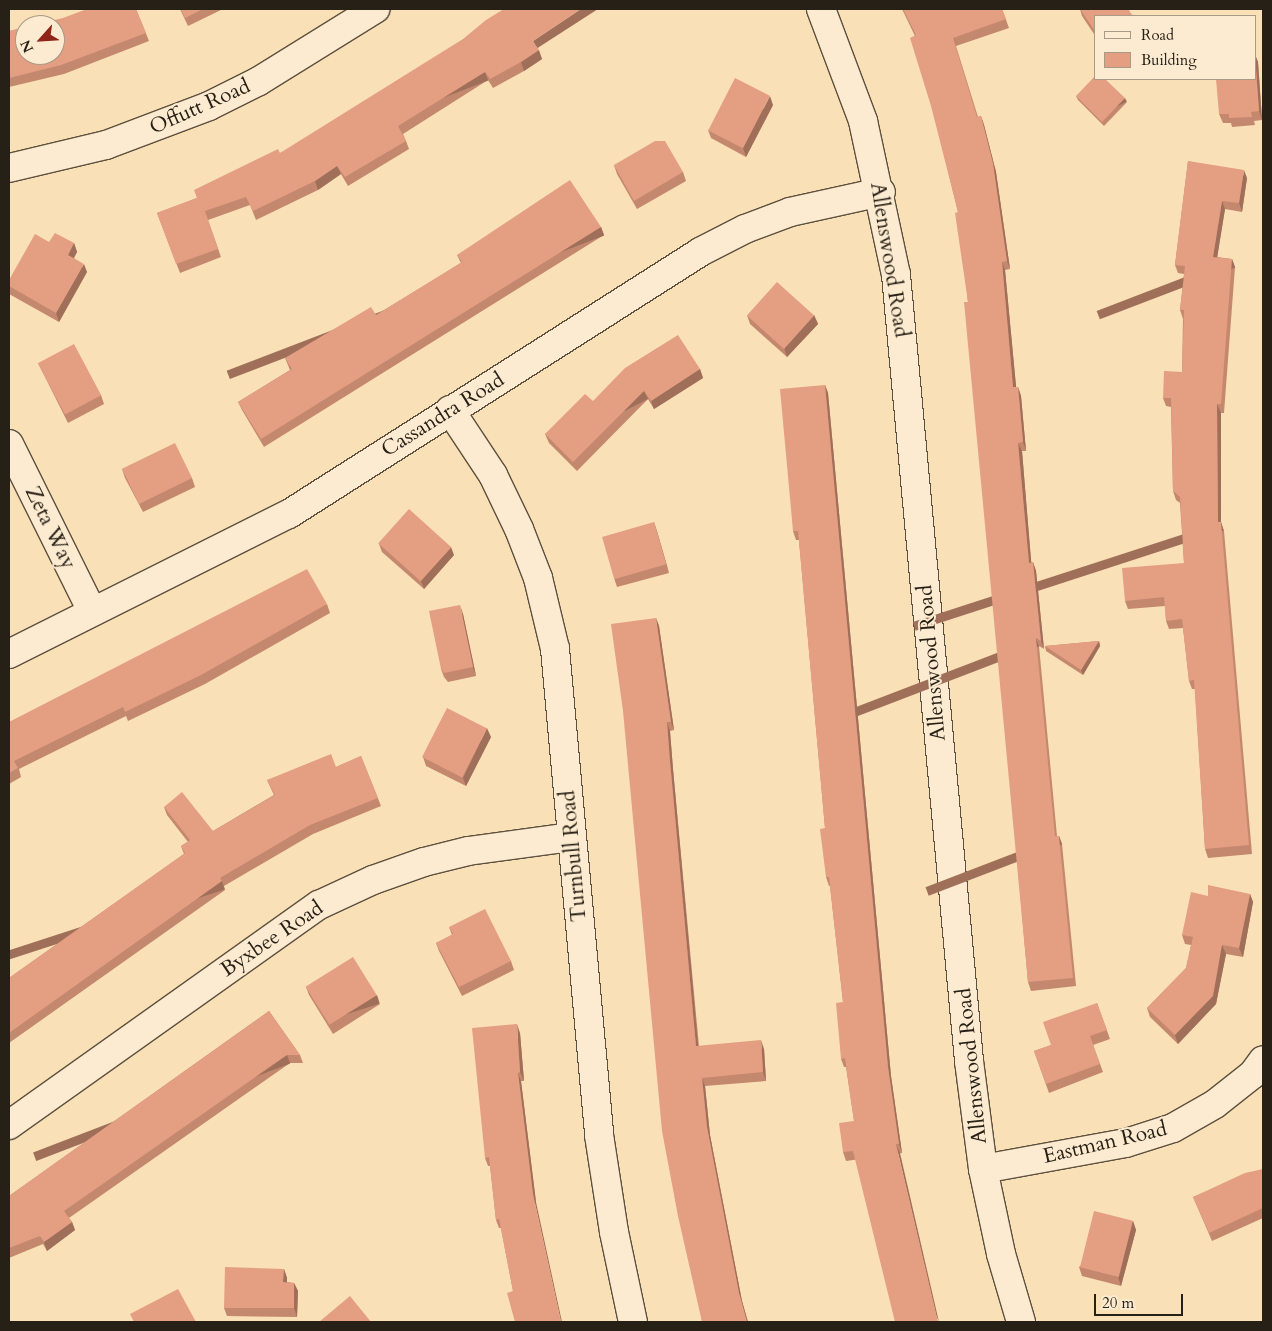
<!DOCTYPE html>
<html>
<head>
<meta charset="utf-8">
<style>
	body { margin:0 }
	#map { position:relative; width:1272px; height:1331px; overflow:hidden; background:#fae0b6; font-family:Cardo,serif }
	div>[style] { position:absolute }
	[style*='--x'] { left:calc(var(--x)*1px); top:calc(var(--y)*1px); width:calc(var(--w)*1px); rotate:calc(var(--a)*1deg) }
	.roads { filter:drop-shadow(1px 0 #5c503e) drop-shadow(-1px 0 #5c503e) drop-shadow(0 1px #5c503e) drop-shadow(0 -1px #5c503e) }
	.street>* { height:28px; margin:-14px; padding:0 14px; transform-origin:14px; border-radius:14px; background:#fcebd0 }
	.secondary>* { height:28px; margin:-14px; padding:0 14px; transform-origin:14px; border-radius:14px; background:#fcebd0 }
	.wall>* { inset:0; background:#c4886f }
	.shaded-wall>* { inset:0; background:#a06f5a; transform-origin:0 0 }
	.building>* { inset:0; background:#e49e81; transform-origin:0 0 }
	span { translate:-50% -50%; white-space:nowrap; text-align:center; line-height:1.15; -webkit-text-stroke:4px #fcebd0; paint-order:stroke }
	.street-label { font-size:21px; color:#272016 }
	.frame { position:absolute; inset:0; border:10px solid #272016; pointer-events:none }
	.legend { position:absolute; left:1094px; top:15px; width:162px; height:65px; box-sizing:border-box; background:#fcebd0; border:1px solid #a79a86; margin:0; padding:6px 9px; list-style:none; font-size:15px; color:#272016 }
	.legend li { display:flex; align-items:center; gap:10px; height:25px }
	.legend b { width:25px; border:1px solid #a79a86 }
	.north { position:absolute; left:15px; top:15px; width:50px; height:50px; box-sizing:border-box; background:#fcebd0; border:1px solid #a79a86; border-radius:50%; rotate:244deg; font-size:14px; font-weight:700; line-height:20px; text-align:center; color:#272016 }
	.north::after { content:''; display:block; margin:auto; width:18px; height:22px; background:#8f2418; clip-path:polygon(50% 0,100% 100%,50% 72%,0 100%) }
	.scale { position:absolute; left:1094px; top:1294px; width:89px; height:22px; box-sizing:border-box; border:2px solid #272016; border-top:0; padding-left:6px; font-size:15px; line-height:18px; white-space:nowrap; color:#272016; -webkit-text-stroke:4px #fcebd0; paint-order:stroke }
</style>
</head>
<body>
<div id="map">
	<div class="roads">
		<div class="street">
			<i style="--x:821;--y:9;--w:120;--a:69.4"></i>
			<i style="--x:863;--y:121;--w:157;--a:77.9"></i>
			<i style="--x:896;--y:275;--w:789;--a:84.69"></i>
			<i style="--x:969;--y:1061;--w:109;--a:82.6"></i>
			<i style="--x:983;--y:1169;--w:87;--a:78"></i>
			<i style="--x:1001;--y:1254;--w:71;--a:73.6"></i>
			<i style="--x:450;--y:410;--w:78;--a:56.5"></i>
			<i style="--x:493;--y:475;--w:60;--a:64.3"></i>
			<i style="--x:519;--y:529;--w:53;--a:68.8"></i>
			<i style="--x:538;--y:578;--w:73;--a:76.5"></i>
			<i style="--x:555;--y:649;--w:488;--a:84.8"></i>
			<i style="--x:599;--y:1135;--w:98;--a:81.2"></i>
			<i style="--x:614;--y:1232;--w:92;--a:78.1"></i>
			<i style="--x:9;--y:444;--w:186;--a:63.6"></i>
			<i style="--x:9;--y:654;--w:313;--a:-26.6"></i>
			<i style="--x:289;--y:514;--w:487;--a:-32.5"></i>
			<i style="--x:700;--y:252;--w:51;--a:-27.1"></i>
			<i style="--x:745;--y:229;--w:48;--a:-20.7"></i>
			<i style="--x:790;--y:212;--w:93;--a:-12.4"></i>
			<i style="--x:9;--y:1125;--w:380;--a:-35.4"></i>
			<i style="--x:319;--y:905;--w:60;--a:-24.8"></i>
			<i style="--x:373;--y:880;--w:54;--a:-19.4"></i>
			<i style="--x:424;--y:862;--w:45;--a:-14"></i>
			<i style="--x:468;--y:851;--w:105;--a:-7.7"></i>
			<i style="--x:983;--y:1169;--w:145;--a:-10.3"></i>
			<i style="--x:1126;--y:1143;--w:49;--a:-17.7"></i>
			<i style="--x:1173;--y:1128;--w:48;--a:-29.7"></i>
			<i style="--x:1215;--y:1104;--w:48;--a:-38.3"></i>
			<i style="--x:1253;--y:1074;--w:17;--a:-54"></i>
		</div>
		<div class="secondary">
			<i style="--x:9;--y:168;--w:100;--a:-13.3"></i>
			<i style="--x:106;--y:145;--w:110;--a:-20.7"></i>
			<i style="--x:209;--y:106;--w:56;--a:-26.6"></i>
			<i style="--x:259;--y:81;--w:137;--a:-31.8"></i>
		</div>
	</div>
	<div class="wall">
		<i style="clip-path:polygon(136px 9px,149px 41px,64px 74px,9px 87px,9px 31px)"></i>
		<i style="clip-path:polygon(180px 9px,223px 9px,188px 26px)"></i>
		<i style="clip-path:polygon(902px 9px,1002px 9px,1009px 28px,956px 46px,978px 117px,981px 116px,984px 125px,996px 172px,1010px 269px,1005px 270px,1016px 387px,1018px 387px,1021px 396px,1026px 451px,1022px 451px,1031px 562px,1033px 562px,1036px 571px,1044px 649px,1039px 646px,1057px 836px,1059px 836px,1062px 844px,1076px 986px,1031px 991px,1028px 982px,968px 302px,958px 212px,915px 36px)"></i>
		<i style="clip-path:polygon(1080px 9px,1096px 16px,1096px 37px,1082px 16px)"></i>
		<i style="clip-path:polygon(537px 48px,542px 59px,524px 71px,493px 88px,488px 80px,403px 134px,406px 141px,409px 149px,348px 186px,341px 174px,318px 190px,256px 220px,250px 205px,208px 220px,221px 257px,180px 273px,157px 213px,197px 198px,280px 153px)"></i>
		<i style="clip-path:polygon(1256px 57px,1258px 62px,1262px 120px,1254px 121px,1255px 125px,1232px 127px,1231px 123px,1223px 123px,1219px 114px,1256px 79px)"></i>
		<i style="clip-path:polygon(1076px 96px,1127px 102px,1104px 126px,1078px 100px)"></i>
		<i style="clip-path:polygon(773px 105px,746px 157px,711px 138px,708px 130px)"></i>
		<i style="clip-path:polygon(1188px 161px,1247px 178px,1242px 212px,1225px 209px,1217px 257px,1232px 259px,1235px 267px,1224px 413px,1221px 413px,1221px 522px,1224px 531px,1252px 854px,1208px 858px,1205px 849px,1195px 689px,1192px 689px,1189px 681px,1183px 628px,1169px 629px,1166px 621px,1165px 606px,1128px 609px,1125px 601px,1184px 563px,1180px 503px,1176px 500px,1173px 491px,1171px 407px,1166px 406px,1163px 398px,1182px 372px,1183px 319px,1180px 310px,1184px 274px,1178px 273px,1175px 265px)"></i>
		<i style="clip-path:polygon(614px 165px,683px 172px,686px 181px,637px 209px,617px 174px)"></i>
		<i style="clip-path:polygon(601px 227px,604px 235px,264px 447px,242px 410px,238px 402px,290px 370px,285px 358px,376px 315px,461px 263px,457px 255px)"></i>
		<i style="clip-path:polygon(49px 242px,74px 243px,77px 252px,74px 258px,87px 272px,59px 322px,9px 294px,9px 280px)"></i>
		<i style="clip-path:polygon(747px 315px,814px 315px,818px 324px,787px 357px,750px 324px)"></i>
		<i style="clip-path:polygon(38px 363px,101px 395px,104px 404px,68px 423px)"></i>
		<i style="clip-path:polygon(700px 369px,703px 378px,654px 409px,648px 399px,577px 471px,549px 443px,545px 434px,593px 401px)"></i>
		<i style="clip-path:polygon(825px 385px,828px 393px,891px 1076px,902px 1153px,846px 1161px,843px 1152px,854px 1121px,846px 1067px,844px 1067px,841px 1059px,843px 1002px,830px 886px,829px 886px,826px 877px,825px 828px,799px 540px,796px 540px,793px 531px)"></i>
		<i style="clip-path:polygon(122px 469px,192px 478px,195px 487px,143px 512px,125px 478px)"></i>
		<i style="clip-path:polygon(654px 522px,669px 573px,617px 587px,614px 578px)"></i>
		<i style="clip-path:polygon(379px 544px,454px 555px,424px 589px,382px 552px)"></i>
		<i style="clip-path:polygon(327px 604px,330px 613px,205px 684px,128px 721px,126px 716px,19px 769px,21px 777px,9px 784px,9px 722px)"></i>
		<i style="clip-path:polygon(463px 614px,476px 676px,448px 682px,444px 677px,441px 669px)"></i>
		<i style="clip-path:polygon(656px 618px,659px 626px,674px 730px,670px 731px,673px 769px,699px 1046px,764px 1049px,766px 1081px,705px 1086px,710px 1135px,742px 1301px,748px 1322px,702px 1322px)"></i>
		<i style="clip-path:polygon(1099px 641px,1100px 646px,1083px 675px,1046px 651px,1045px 646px)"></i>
		<i style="clip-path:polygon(491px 737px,466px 786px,426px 766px,423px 757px)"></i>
		<i style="clip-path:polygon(361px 756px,381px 806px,313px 834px,224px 886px,225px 890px,9px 1043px,9px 978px,184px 854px,181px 846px,188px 842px,167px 815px,164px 807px,213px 831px,274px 795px,267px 780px,336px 767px)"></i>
		<i style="clip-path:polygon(1250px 894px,1253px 902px,1243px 957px,1226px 954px,1216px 1004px,1178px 1044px,1150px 1017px,1147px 1008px,1186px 968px,1191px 945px,1185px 944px,1182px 935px,1208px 896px)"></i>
		<i style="clip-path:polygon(449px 927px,511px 961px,514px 970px,462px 996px,439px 951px,436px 943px,452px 935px)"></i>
		<i style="clip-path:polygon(306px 987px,380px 1004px,333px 1034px,309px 995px)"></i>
		<i style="clip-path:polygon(1097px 1003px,1110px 1039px,1093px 1045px,1103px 1072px,1049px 1093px,1034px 1051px,1051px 1045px)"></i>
		<i style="clip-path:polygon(269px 1011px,300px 1055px,303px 1063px,290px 1063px,69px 1218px,72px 1222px,75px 1230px,47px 1251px,43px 1244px,9px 1258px,9px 1196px)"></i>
		<i style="clip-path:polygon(520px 1033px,524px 1081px,521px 1081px,536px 1202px,513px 1291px,501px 1228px,499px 1228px,496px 1220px,490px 1166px,488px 1166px,485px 1158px)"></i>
		<i style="clip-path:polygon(1263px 1169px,1263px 1218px,1212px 1241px,1193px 1197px)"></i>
		<i style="clip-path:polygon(1133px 1221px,1136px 1230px,1121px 1286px,1082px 1276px,1079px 1267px)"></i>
		<i style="clip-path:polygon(284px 1269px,287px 1278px,287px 1282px,294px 1283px,298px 1291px,297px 1317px,227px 1316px,224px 1308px)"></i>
	</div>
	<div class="shaded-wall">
		<i style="clip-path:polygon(581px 9px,598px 9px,536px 49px,533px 41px)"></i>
		<i style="clip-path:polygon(539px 50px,542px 59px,524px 71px,521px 62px)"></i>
		<i style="clip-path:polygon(1256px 57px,1258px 62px,1262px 120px,1259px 111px,1256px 69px)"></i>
		<i style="left:485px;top:72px;width:9px;height:102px;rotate:69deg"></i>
		<i style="clip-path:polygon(770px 96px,773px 105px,746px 157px,743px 148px)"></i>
		<i style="left:1125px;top:98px;width:4px;height:33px;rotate:63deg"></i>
		<i style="clip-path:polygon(981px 116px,984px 125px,996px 172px,1010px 269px,1007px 261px)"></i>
		<i style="clip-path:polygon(337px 166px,341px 174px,318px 190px,315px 181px)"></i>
		<i style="clip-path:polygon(1244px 170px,1247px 178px,1242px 212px,1239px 203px)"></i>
		<i style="clip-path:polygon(1222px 201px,1225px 209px,1216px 265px,1213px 257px)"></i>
		<i style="left:601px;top:227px;width:9px;height:401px;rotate:69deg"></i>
		<i style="clip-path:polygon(74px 243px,77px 252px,71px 263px,68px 255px)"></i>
		<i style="left:1232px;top:259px;width:9px;height:145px;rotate:69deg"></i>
		<i style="clip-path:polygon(1002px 262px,1005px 270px,1017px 396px,1013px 387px)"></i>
		<i style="clip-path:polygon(84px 264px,87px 272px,59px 322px,56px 313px)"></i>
		<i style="clip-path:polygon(814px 315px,818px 324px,787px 357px,784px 348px)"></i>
		<i style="clip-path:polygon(700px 369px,703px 378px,654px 409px,651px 401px)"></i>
		<i style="clip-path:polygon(825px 385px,828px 393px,891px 1076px,902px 1153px,899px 1144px,888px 1067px)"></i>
		<i style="clip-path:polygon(1018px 387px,1021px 396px,1026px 451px,1023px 442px)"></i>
		<i style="left:644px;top:391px;width:9px;height:100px;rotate:63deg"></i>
		<i style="clip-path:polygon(1217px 404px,1221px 413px,1221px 531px,1218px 522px)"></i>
		<i style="clip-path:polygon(1018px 443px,1022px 451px,1032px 571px,1029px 563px)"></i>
		<i style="clip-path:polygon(654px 522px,657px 531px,669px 573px,666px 564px)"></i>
		<i style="left:1221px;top:522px;width:9px;height:324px;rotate:72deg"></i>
		<i style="clip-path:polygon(451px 547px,454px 555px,424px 589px,421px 581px)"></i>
		<i style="clip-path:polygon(1033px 562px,1036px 571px,1044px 649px,1041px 641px)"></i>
		<i style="clip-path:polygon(460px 605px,463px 614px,476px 676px,473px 667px)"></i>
		<i style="clip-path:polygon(656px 618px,659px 626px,674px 730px,671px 722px)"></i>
		<i style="left:1036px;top:638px;width:9px;height:199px;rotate:69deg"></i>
		<i style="clip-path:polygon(1099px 641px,1100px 646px,1083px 675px,1081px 670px)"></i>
		<i style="clip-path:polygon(667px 722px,670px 731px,673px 769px,699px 1055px,696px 1046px,670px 761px)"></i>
		<i style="clip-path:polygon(487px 728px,491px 737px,466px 786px,463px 778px)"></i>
		<i style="left:1059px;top:836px;width:9px;height:143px;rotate:69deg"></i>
		<i style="left:222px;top:881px;width:9px;height:262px;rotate:72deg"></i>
		<i style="clip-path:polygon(1250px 894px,1253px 902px,1243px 957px,1239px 948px)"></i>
		<i style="clip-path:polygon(1222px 945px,1226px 954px,1216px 1004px,1178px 1044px,1175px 1035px)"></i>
		<i style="left:377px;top:995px;width:9px;height:56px;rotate:72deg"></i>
		<i style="clip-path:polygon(517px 1024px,520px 1033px,524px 1081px,520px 1072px)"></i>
		<i style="clip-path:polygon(761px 1040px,764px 1049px,766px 1081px,763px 1072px)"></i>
		<i style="left:287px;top:1055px;width:9px;height:272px;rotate:69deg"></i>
		<i style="clip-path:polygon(518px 1073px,521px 1081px,536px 1202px,562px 1322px,561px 1322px,533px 1194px)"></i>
		<i style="clip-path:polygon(702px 1078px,705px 1086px,710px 1135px,742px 1301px,748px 1322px,747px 1322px,739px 1293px,707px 1127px)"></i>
		<i style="clip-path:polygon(896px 1144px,900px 1153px,939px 1322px,936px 1315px)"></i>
		<i style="clip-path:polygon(1133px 1221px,1136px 1230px,1121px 1286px,1118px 1277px)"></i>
		<i style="clip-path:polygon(72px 1222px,75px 1230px,47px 1251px,44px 1242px)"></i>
		<i style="clip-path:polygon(284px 1269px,287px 1278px,287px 1291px,283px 1282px)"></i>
		<i style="clip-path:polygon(294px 1283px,298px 1291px,297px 1317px,294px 1308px)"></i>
	</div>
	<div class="building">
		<i style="clip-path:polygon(87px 9px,136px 9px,146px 33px,61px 65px,9px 78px,9px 31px,25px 27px,25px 55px,55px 55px,55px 25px,34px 25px,63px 18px)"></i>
		<i style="clip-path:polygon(181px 9px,203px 9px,185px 18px)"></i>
		<i style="clip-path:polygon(504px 9px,581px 9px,533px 41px,539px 50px,521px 62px,490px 79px,485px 72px,398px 126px,406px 141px,345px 177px,337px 166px,315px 181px,253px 211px,246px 197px,205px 211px,218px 249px,176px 264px,157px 213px,197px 198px,194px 190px,278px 149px,280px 153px,463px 39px,486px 20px)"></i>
		<i style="clip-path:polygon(903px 9px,1002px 9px,1006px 19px,953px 38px,977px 117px,981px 116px,993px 163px,1007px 261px,1002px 262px,1013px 387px,1018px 387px,1023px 442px,1018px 443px,1029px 563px,1033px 562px,1041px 641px,1036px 638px,1055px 836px,1059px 836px,1073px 978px,1028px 982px,964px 302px,968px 302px,955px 213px,958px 212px,931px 106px,910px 38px,916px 35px)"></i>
		<i style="clip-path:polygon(1080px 9px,1128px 9px,1133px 16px,1096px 16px,1096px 33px)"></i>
		<i style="clip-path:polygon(1256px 69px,1259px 111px,1251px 112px,1252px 117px,1229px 118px,1229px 114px,1219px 114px,1216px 79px,1256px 79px)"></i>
		<i style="clip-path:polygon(1096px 75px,1096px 79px,1105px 79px,1125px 98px,1102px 122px,1076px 96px)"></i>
		<i style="left:735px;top:78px;width:39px;height:59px;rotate:27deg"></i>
		<i style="clip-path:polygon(655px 141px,665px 141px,683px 172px,634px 201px,614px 165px)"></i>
		<i style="clip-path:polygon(1188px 161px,1244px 170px,1239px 203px,1222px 201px,1213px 257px,1232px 259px,1221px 404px,1217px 404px,1218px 522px,1221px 522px,1249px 845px,1205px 849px,1194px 680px,1189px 681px,1182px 619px,1166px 621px,1164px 597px,1125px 601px,1122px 568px,1184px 563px,1180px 497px,1173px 491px,1171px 398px,1163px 398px,1164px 371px,1182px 372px,1184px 310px,1180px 310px,1185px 266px,1175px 265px)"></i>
		<i style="clip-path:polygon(570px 180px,601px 227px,261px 439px,238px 402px,292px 369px,285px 358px,371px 307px,376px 315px,462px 262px,457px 255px)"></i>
		<i style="clip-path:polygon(55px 233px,74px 243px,68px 255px,84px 264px,56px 313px,9px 286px,9px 280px,35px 234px,49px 242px)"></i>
		<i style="left:777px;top:282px;width:50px;height:45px;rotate:42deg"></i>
		<i style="clip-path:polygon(678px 335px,700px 369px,651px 401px,644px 391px,573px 462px,545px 434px,585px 394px,593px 401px,625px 368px)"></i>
		<i style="left:74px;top:344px;width:58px;height:41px;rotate:62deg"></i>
		<i style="clip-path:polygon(825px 385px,888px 1067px,899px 1144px,896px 1144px,938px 1322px,895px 1322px,853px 1151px,843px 1152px,839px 1123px,854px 1121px,845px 1058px,841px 1059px,836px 1003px,843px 1002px,829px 877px,826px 877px,820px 829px,825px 828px,798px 531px,793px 531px,780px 389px)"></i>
		<i style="left:175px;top:443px;width:39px;height:59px;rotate:64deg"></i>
		<i style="left:409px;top:509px;width:57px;height:46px;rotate:42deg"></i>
		<i style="left:654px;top:522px;width:44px;height:54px;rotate:74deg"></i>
		<i style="clip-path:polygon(307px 569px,327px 604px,201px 675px,125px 712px,123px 707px,14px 761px,18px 768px,9px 773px,9px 722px)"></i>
		<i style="clip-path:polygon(460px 605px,473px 667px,444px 673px,441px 669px,429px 611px)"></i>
		<i style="clip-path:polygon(656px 618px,671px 722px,667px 722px,670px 761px,696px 1046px,761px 1040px,763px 1072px,702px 1078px,707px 1127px,739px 1293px,747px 1322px,702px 1322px,678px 1216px,662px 1131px,623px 711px,611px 624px)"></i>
		<i style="clip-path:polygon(1099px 641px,1081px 670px,1045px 646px)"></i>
		<i style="left:447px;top:708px;width:45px;height:55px;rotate:27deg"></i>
		<i style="clip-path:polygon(331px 754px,336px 767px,361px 756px,378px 798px,310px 825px,220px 878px,222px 881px,9px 1033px,9px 978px,185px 853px,181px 846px,190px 840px,164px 807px,182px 792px,213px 831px,275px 795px,267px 780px)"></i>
		<i style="clip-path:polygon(1208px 885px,1250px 894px,1239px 948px,1222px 945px,1213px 996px,1175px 1035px,1147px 1008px,1186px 968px,1193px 937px,1182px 935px,1191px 892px,1208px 896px)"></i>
		<i style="clip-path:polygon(485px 909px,511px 961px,459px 987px,436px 943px,453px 934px,449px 927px)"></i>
		<i style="left:353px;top:957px;width:45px;height:56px;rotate:58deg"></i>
		<i style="clip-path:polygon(1097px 1003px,1107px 1030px,1090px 1036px,1100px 1064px,1046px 1084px,1034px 1051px,1051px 1045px,1043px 1022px)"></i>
		<i style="clip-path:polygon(269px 1011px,300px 1055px,287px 1055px,64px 1211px,72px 1222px,44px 1242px,40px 1236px,9px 1248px,9px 1196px)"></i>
		<i style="clip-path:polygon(517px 1024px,520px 1072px,518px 1073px,533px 1194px,561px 1322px,515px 1322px,507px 1293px,513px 1291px,499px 1219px,496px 1220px,489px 1157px,485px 1158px,472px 1028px)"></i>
		<i style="clip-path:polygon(1263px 1169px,1263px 1208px,1209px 1233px,1193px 1197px,1245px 1173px)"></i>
		<i style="left:1094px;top:1211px;width:40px;height:58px;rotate:14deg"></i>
		<i style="clip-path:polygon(225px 1267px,284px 1269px,283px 1282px,294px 1283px,294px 1308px,224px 1308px)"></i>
		<i style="clip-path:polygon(178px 1289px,196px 1322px,134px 1322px,130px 1314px)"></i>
		<i style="clip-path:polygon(350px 1296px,371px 1322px,319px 1322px)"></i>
	</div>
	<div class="street-label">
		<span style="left:200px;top:107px;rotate:-24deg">Offutt Road</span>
		<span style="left:889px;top:260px;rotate:81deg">Allenswood Road</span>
		<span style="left:443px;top:415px;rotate:-32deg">Cassandra Road</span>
		<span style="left:50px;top:528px;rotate:64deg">Zeta Way</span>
		<span style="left:932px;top:663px;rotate:-95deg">Allenswood Road</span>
		<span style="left:574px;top:856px;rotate:-95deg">Turnbull Road</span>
		<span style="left:272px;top:939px;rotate:-34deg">Byxbee Road</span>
		<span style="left:972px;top:1066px;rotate:-96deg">Allenswood Road</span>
		<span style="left:1105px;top:1143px;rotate:-13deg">Eastman Road</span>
	</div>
	<div class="frame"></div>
	<ul class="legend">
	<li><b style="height:6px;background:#fcebd0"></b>Road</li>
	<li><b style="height:14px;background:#e49e81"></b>Building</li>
	</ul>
	<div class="north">N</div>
	<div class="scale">20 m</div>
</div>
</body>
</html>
